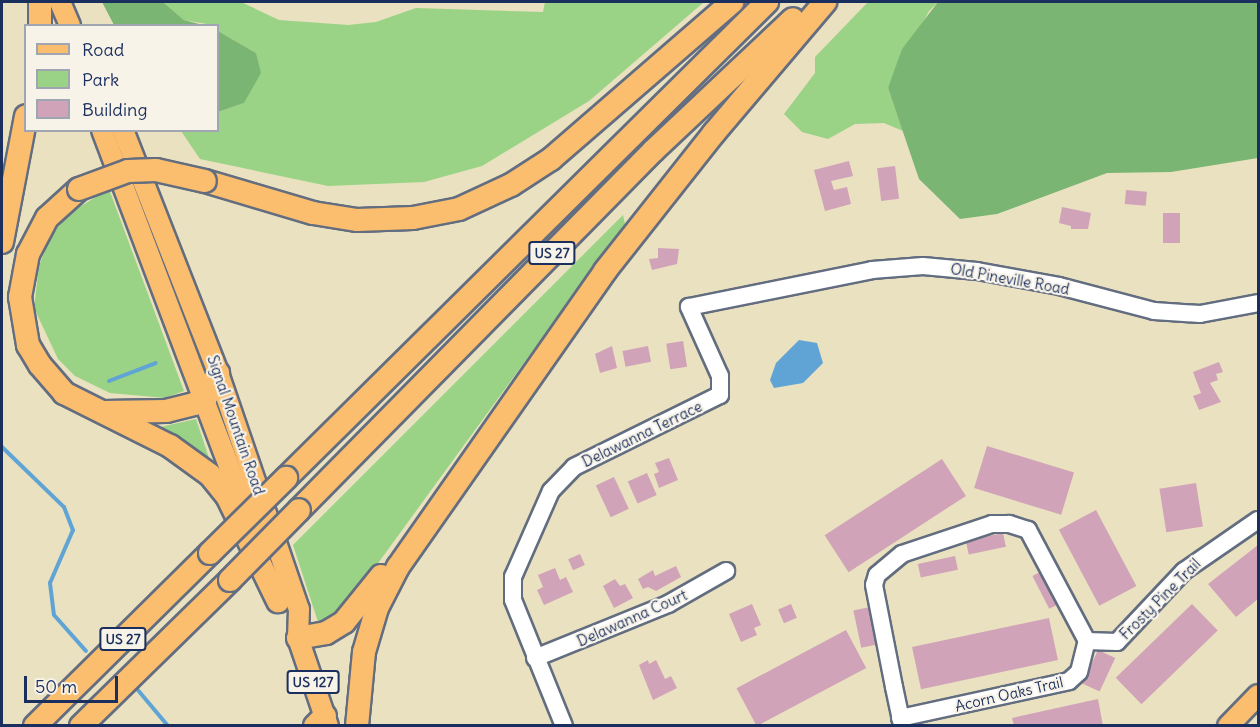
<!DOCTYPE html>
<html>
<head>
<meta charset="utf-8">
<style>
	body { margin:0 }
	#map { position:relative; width:1260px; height:727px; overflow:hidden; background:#e9e1bf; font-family:Delius,sans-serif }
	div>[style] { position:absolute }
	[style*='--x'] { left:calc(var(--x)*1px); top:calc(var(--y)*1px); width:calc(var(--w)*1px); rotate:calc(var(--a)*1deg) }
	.green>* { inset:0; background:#9ad386 }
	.forest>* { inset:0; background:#7bb573 }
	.water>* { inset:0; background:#5fa4d5 }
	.stream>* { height:4px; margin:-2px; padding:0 2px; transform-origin:2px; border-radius:2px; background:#5fa4d5 }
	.building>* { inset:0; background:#d1a3b8; transform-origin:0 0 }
	.roads { filter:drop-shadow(2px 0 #636d80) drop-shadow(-2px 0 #636d80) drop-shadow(0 2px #636d80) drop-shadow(0 -2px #636d80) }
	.minor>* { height:16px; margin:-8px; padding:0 8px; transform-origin:8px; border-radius:8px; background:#fff }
	.major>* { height:20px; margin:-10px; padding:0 10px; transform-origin:10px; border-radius:10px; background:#fbbd6e }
	.highway>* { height:22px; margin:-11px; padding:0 11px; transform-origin:11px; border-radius:11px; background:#fbbd6e }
	.bridges { filter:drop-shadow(2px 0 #636d80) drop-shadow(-2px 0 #636d80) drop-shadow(0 2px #636d80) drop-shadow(0 -2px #636d80) }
	.highway-bridge>* { height:22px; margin:-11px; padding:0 11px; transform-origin:11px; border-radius:11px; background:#fbbd6e }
	span { translate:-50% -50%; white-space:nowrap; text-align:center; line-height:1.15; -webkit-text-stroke:4.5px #f7f3e8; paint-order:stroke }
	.shield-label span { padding:2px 4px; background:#f7f3e8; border:2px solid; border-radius:4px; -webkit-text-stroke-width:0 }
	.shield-label { font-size:14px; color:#1b2f5e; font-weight:700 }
	.street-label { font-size:15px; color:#1b2f5e }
	.frame { position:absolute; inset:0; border:3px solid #1b2f5e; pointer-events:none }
	.legend { position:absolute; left:24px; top:24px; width:195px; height:108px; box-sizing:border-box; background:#f7f3e8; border:2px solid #9fa5b1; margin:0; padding:8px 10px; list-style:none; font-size:18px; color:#1b2f5e }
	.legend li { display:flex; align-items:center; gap:12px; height:30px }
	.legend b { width:30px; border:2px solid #9fa5b1 }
	.scale { position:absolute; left:24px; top:676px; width:94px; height:27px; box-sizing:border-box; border:3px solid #1b2f5e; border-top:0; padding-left:8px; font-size:18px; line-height:21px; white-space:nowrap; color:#1b2f5e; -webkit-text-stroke:4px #f7f3e8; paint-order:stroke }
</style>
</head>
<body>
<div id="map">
	<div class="green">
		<i style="clip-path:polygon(163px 2px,241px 2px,279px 20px,348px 25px,376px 22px,416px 8px,543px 12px,545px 2px,704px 2px,589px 101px,482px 166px,424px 182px,328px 186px,200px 159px,181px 131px,218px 130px,218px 112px,244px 103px,256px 53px,218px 31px,218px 26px,184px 20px)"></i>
		<i style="clip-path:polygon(868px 2px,938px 2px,929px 11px,888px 88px,903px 131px,884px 123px,855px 124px,828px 139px,802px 132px,784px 114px,815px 73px,815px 57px)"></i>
		<i style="clip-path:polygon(109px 189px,184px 391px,165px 398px,110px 393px,75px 376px,58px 359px,34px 308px,39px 266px,50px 238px,68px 214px)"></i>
		<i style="clip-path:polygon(623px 215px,625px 224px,341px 614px,320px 628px,293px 545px)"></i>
		<i style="clip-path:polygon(196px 419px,209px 458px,160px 427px)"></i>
	</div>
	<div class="forest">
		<i style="clip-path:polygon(102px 2px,163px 2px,184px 20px,203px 25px,114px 25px)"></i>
		<i style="clip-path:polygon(938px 2px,1258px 2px,1258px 158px,1171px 172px,1107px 173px,997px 214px,960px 219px,919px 179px,888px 88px,902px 49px)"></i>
		<i style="clip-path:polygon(218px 31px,256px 53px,261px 73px,244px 103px,218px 112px)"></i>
	</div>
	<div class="water">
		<i style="clip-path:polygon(799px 340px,817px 343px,823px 363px,803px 383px,774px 388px,770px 380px,776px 363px)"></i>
	</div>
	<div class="stream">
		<i style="--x:109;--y:381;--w:50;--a:-21"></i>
		<i style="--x:2;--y:447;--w:86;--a:44.1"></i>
		<i style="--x:64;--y:507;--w:25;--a:69"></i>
		<i style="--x:73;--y:530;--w:58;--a:113.5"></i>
		<i style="--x:50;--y:583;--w:32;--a:83"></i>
		<i style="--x:54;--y:615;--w:48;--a:48.4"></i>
		<i style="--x:137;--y:689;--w:48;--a:50"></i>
	</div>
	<div class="building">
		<i style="clip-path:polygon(849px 161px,853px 176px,831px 181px,834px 190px,847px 187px,851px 204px,825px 211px,814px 170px)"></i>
		<i style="left:895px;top:166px;width:33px;height:18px;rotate:83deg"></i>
		<i style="left:1126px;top:190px;width:21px;height:14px;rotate:5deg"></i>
		<i style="clip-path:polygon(1062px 207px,1091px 213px,1088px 229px,1071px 229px,1071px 226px,1059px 223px)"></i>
		<i style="left:1163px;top:213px;width:17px;height:30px"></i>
		<i style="clip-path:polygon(658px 248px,679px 249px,677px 264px,652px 270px,649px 259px,658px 258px)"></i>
		<i style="left:683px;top:341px;width:26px;height:17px;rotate:81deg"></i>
		<i style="clip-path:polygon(612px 346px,617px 368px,600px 373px,595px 354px)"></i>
		<i style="left:648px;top:346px;width:16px;height:26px;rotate:79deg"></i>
		<i style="clip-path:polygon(1219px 362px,1223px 372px,1216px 374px,1218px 380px,1210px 383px,1221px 402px,1199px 410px,1193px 396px,1201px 393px,1193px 372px)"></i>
		<i style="left:987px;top:446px;width:91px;height:44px;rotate:17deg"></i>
		<i style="clip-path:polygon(669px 458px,678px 480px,659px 488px,654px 474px,659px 472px,655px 463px)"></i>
		<i style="left:942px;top:459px;width:44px;height:140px;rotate:57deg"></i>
		<i style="left:647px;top:473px;width:24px;height:21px;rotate:66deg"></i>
		<i style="left:614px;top:477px;width:35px;height:20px;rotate:65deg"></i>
		<i style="left:1196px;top:483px;width:44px;height:37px;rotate:81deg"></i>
		<i style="left:1096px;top:510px;width:86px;height:42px;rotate:62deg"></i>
		<i style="left:1003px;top:533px;width:14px;height:38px;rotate:78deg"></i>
		<i style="clip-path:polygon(1258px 545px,1258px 599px,1236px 617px,1208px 584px)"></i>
		<i style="left:580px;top:554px;width:12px;height:13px;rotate:66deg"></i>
		<i style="left:955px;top:556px;width:14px;height:38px;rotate:78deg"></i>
		<i style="clip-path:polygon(676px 566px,681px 577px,656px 591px,648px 587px,643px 589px,638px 579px,653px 570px,655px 576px)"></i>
		<i style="clip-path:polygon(555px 568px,560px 580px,566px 577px,573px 592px,544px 605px,537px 590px,543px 587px,538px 575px)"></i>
		<i style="left:1044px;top:570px;width:37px;height:13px;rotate:63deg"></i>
		<i style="clip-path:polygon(615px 579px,620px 586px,625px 584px,633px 598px,614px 608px,603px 586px)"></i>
		<i style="clip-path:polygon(752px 604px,761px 625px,754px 628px,757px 635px,741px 642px,729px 614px)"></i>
		<i style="left:791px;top:604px;width:15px;height:14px;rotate:67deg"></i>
		<i style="left:1192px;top:604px;width:37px;height:106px;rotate:46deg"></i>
		<i style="left:870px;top:607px;width:38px;height:17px;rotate:78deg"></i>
		<i style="left:1049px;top:618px;width:43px;height:140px;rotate:78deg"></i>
		<i style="left:846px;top:630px;width:43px;height:124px;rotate:62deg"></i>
		<i style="left:1098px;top:650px;width:19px;height:37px;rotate:25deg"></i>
		<i style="clip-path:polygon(648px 660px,649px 664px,656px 660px,665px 679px,671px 676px,677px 688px,653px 700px,639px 665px)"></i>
		<i style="clip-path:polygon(1098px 699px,1103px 726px,1014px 726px,1012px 718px)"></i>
	</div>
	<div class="roads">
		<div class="minor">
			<i style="--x:1087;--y:641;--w:30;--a:2"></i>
			<i style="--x:1117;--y:642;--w:98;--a:-46.7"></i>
			<i style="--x:1184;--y:571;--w:90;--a:-34.6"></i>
			<i style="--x:535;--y:658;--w:144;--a:-22.1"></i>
			<i style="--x:668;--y:604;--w:67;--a:-29.6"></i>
			<i style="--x:900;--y:718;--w:173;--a:-12.3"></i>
			<i style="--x:1069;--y:681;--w:13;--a:-42"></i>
			<i style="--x:1079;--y:672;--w:32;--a:-76"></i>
			<i style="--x:1087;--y:641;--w:126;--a:-118"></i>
			<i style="--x:1028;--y:530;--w:20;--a:-162"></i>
			<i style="--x:1009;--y:524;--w:17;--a:180"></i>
			<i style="--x:992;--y:524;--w:95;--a:161.6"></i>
			<i style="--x:902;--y:554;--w:33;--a:140"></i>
			<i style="--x:877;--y:575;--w:10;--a:107"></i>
			<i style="--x:874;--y:585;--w:104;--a:78.9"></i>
			<i style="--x:894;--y:687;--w:40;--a:78"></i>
			<i style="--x:564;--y:726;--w:136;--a:-112"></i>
			<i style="--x:513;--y:600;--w:23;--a:-90"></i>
			<i style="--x:513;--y:577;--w:94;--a:-66.2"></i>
			<i style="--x:551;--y:491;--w:33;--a:-46"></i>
			<i style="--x:574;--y:467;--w:163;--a:-26.3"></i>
			<i style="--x:720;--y:395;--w:19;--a:-90"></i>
			<i style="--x:720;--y:376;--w:76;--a:-114.2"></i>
			<i style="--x:689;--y:307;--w:187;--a:-11.4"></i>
			<i style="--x:872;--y:270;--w:51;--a:-4.5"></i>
			<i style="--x:923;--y:266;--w:54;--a:5.3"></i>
			<i style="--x:977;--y:271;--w:83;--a:10.4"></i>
			<i style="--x:1059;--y:286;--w:98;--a:14.7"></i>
			<i style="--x:1154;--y:311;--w:46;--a:3.7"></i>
			<i style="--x:1200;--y:314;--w:59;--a:-10.7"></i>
		</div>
		<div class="major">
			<i style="--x:60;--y:2;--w:26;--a:67"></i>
			<i style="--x:102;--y:130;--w:427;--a:69.3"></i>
			<i style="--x:123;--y:130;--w:261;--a:68.6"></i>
			<i style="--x:218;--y:373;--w:250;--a:71.1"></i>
			<i style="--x:299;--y:609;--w:29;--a:92"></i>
			<i style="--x:298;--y:638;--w:93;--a:71.2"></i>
			<i style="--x:1228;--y:726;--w:43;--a:-45.9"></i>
		</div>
		<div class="highway">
			<i style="--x:40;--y:26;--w:24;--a:-90"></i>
			<i style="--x:205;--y:181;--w:113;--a:16.5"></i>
			<i style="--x:313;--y:213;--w:45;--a:9"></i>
			<i style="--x:357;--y:220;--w:56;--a:-2"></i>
			<i style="--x:413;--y:218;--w:47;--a:-11.1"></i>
			<i style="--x:459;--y:209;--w:57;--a:-24.8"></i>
			<i style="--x:511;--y:185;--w:48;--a:-33"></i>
			<i style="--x:551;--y:159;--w:240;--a:-40.9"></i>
			<i style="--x:79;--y:189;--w:43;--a:137.8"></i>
			<i style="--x:47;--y:218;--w:41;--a:117.8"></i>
			<i style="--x:28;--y:254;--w:44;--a:100.5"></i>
			<i style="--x:20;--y:297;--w:49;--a:80.5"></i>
			<i style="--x:28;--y:345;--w:23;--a:59"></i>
			<i style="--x:40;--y:365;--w:37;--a:49"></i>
			<i style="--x:64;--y:393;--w:119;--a:26.6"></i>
			<i style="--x:170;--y:446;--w:49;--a:35.9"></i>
			<i style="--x:210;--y:475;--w:27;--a:51"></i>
			<i style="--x:227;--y:496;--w:117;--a:64.1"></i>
			<i style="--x:2;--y:242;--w:128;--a:-79.2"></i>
			<i style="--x:104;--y:412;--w:62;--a:-0.9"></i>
			<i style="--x:166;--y:411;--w:29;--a:-14"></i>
			<i style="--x:194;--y:404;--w:14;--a:-30"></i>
			<i style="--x:206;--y:397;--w:27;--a:-63"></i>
			<i style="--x:286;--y:478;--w:677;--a:-44.7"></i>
			<i style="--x:299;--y:510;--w:504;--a:-45.4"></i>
			<i style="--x:653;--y:151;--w:192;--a:-43.3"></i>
			<i style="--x:298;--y:638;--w:28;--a:-10"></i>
			<i style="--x:326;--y:633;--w:21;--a:-31"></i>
			<i style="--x:344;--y:622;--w:59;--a:-51.2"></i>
			<i style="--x:35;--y:726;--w:246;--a:-44.7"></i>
			<i style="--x:81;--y:726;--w:209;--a:-44.4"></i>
			<i style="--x:315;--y:726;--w:14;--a:-45"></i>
			<i style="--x:357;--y:726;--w:74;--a:-84.6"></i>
			<i style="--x:364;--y:652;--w:46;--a:-73.5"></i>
			<i style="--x:377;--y:608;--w:46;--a:-62.9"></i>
			<i style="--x:398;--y:567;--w:361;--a:-55"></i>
			<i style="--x:605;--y:271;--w:176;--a:-51.7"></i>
			<i style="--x:714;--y:133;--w:172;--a:-49.7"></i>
		</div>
	</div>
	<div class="bridges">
		<div class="highway-bridge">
			<i style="--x:79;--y:189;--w:52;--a:-20.2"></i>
			<i style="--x:128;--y:171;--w:28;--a:-2"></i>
			<i style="--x:156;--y:170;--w:50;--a:12.7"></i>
			<i style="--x:210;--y:553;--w:107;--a:-44.6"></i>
			<i style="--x:230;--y:580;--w:98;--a:-45.4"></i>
		</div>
	</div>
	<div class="shield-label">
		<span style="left:552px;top:253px">US 27</span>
		<span style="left:123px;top:639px">US 27</span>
		<span style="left:313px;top:682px">US 127</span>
	</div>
	<div class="street-label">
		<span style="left:1010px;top:279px;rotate:10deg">Old Pineville Road</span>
		<span style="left:236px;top:425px;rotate:71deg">Signal Mountain Road</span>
		<span style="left:642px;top:434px;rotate:-26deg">Delawanna Terrace</span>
		<span style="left:1160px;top:599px;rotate:-45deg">Frosty Pine Trail</span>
		<span style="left:632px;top:618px;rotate:-24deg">Delawanna Court</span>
		<span style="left:1009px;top:694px;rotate:-13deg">Acorn Oaks Trail</span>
	</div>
	<div class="frame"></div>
	<ul class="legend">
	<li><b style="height:8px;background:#fbbd6e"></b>Road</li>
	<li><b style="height:16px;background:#9ad386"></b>Park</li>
	<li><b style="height:16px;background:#d1a3b8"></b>Building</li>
	</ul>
	<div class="scale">50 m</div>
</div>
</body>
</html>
